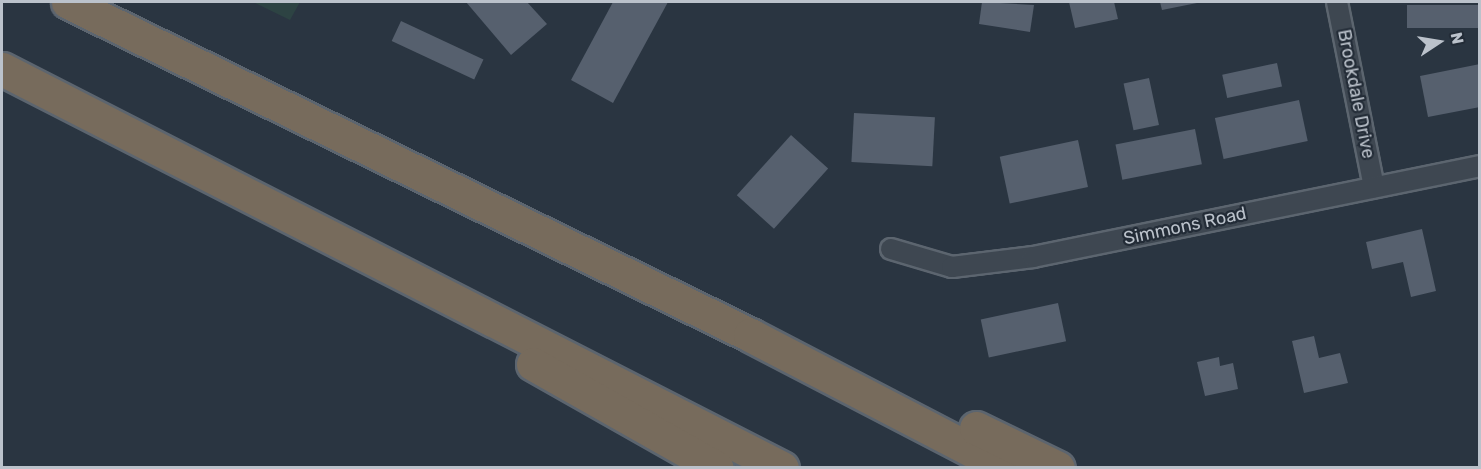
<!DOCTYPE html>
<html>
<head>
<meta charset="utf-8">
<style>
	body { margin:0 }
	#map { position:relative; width:1481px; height:469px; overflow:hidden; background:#2a3541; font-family:Rubik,sans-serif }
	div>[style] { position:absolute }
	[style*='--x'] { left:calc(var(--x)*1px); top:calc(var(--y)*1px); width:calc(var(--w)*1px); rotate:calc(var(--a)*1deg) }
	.green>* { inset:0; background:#2d4343 }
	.building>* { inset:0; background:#56606e; transform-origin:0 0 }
	.roads { filter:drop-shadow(2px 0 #5c656f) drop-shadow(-2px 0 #5c656f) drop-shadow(0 2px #5c656f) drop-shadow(0 -2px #5c656f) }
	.minor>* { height:20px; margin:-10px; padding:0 10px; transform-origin:10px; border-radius:10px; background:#3e4751 }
	.motorway>* { height:33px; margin:-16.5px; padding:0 16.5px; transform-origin:16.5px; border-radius:16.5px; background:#776b5c }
	span { translate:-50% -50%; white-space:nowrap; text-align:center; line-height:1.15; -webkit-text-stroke:4.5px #232c37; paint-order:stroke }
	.street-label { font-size:18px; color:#bbc2cb }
	.frame { position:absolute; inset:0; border:3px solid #bbc2cb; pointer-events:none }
	.north { position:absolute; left:1409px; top:12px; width:60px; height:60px; -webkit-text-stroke:4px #232c37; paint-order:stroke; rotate:78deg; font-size:16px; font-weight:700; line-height:24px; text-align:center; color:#bbc2cb }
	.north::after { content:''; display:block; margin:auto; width:21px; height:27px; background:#bbc2cb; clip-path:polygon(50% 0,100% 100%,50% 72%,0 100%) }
</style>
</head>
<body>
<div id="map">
	<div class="green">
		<i style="clip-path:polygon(253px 2px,300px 2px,290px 20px)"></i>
	</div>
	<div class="building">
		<i style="clip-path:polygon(466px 2px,527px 2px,547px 24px,511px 55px)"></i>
		<i style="clip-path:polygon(613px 2px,668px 2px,613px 103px,571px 80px)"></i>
		<i style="clip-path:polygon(982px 2px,1034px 5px,1030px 32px,979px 24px)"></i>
		<i style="clip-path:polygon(1069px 2px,1114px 2px,1118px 19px,1075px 28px)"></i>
		<i style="clip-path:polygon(1160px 2px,1196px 2px,1197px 3px,1162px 10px)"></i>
		<i style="left:1480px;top:5px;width:23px;height:73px;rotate:90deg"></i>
		<i style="left:401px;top:21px;width:91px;height:22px;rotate:25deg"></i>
		<i style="left:1277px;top:63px;width:24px;height:56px;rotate:78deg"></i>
		<i style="clip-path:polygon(1480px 64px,1480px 107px,1428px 117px,1420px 76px)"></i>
		<i style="left:1149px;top:78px;width:48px;height:26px;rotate:78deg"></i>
		<i style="left:1299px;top:100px;width:42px;height:86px;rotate:78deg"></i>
		<i style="left:854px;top:113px;width:81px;height:49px;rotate:3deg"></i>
		<i style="left:1195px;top:129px;width:36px;height:81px;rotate:79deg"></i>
		<i style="left:791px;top:135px;width:50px;height:81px;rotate:42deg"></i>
		<i style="left:1078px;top:140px;width:48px;height:80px;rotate:78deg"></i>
		<i style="clip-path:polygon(1422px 229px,1436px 291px,1411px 297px,1403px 262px,1372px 269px,1366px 242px)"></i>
		<i style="left:1058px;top:303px;width:39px;height:79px;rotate:78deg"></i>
		<i style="clip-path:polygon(1314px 336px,1319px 358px,1340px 353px,1348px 383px,1304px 393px,1292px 341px)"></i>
		<i style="clip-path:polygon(1219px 357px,1220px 366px,1233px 363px,1238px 389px,1205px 396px,1197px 362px)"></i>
	</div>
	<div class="roads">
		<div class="minor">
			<i style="--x:1337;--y:2;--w:189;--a:78.7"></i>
			<i style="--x:891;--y:249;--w:64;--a:16.4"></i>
			<i style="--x:952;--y:267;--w:82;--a:-7"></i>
			<i style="--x:1033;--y:257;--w:456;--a:-11.5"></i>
		</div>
		<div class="motorway">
			<i style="--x:68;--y:2;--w:759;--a:26.02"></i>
			<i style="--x:750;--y:335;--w:288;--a:27.5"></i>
			<i style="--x:2;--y:69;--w:876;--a:27.09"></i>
			<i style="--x:533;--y:364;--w:211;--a:29.5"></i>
			<i style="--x:976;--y:428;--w:91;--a:26"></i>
		</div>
	</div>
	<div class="street-label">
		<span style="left:1356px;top:94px;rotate:79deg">Brookdale Drive</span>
		<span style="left:1185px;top:226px;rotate:-12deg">Simmons Road</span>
	</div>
	<div class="frame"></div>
	<div class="north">N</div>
</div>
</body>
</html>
